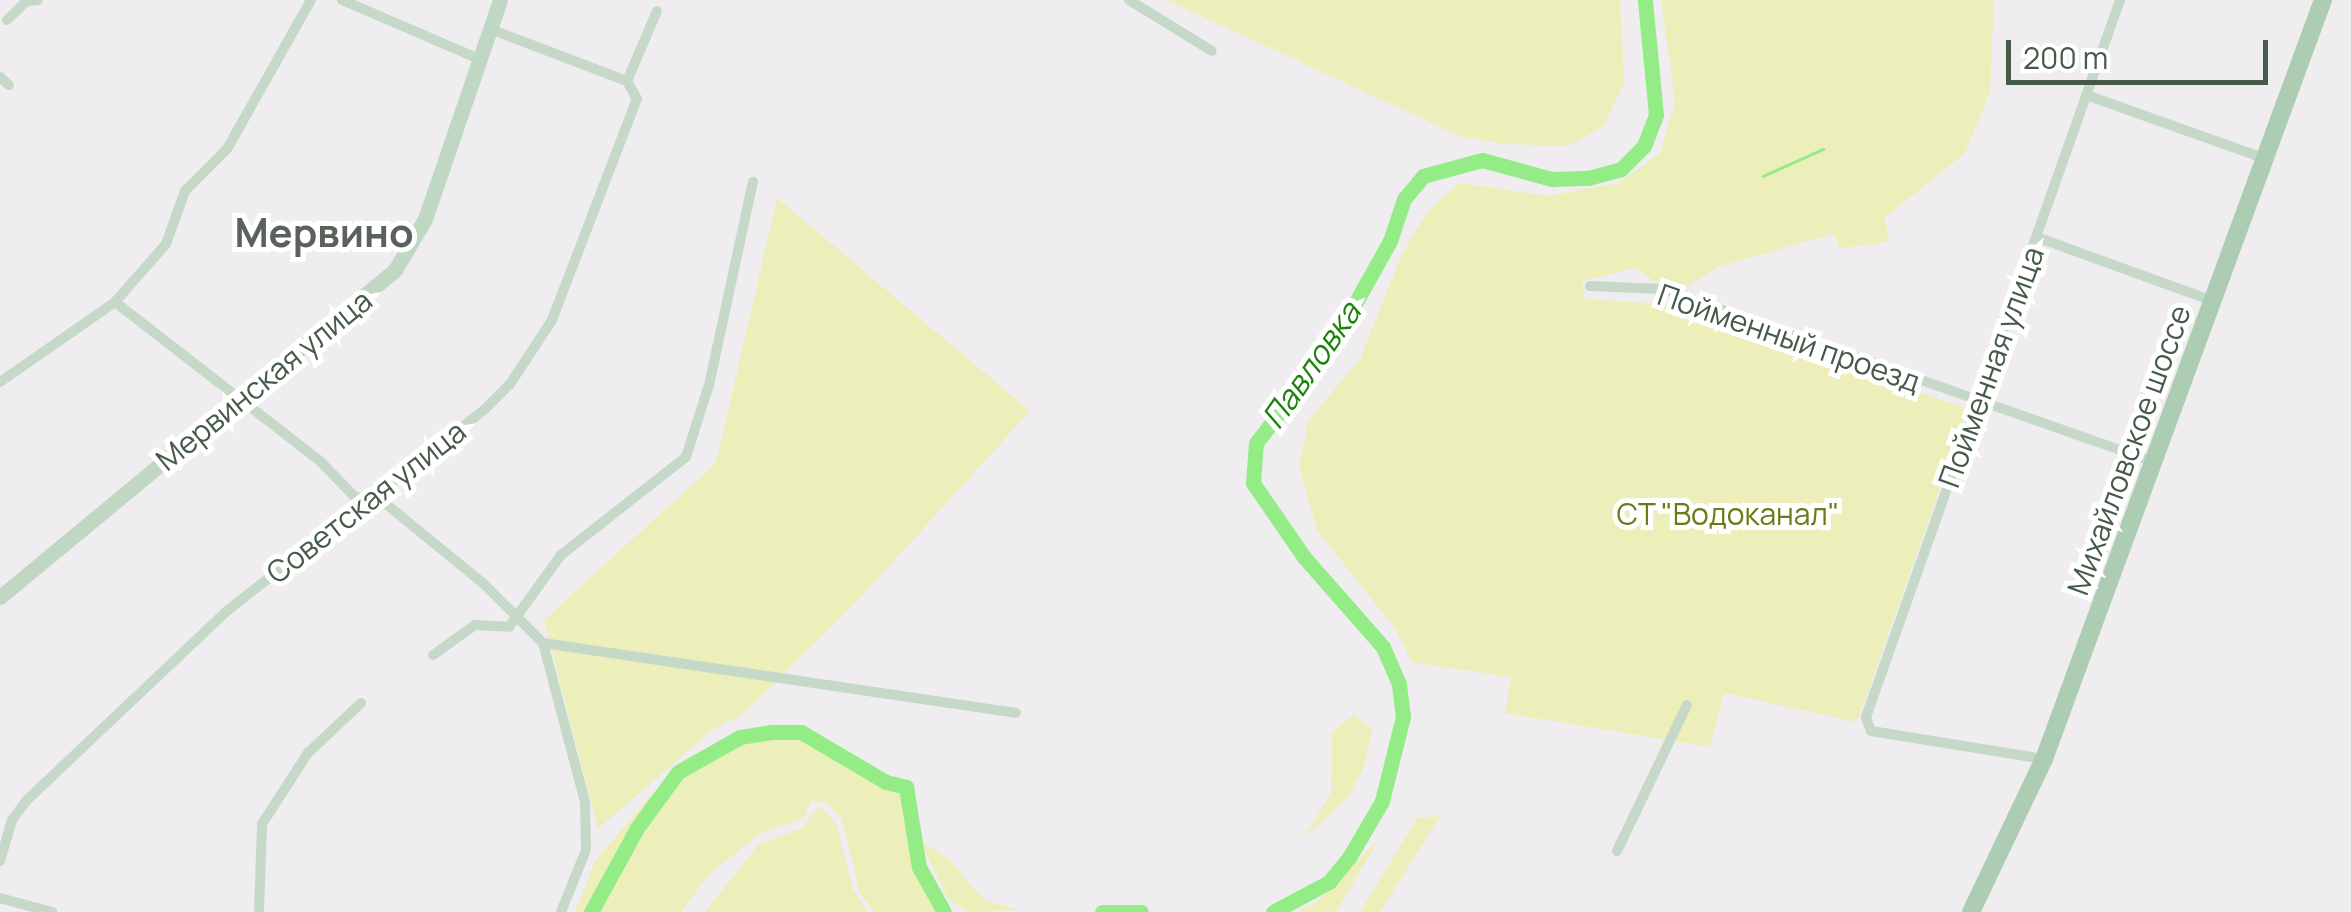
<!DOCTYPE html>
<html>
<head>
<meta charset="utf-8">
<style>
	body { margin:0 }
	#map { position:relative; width:2351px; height:912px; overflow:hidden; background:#efedf0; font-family:Manrope,sans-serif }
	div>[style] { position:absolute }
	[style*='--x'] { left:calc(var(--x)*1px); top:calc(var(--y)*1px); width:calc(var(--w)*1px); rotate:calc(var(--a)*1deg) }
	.green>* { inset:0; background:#ecefba }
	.stream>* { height:2.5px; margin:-1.25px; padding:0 1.25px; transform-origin:1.25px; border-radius:1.25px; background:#94ec87 }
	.river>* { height:15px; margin:-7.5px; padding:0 7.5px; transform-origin:7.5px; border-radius:7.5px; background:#94ec87 }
	.street>* { height:10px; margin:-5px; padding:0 5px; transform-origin:5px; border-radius:5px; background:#c6d8c8 }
	.secondary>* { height:15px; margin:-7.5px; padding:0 7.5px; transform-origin:7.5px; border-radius:7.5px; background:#bfd7c3 }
	.primary>* { height:18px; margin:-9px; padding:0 9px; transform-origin:9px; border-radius:9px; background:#accdb1 }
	span { translate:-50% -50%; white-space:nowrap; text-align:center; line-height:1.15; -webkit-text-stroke:10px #fff; paint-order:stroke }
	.street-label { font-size:30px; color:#455a48 }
	.park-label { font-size:30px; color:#6b7c16 }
	.water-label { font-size:32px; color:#1c820c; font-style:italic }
	.district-label { font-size:40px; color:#5a625b; font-weight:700 }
	.scale { position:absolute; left:2006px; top:40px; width:262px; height:45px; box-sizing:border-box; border:5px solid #455a48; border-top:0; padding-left:12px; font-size:30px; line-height:35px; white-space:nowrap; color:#455a48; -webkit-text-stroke:8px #fff; paint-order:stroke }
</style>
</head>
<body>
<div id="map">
	<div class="green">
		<i style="clip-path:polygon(1167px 0,1620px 0,1624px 83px,1603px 127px,1568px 146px,1502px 144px,1457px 135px)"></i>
		<i style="clip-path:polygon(1661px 0,1994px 0,1990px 92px,1965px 153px,1884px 218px,1890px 241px,1840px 249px,1834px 234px,1720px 266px,1687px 286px,1663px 287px,1635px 268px,1582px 281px,1585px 299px,1671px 305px,1968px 409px,1857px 722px,1724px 693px,1710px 747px,1505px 713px,1511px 677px,1412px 662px,1394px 627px,1317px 530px,1299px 467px,1308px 421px,1360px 359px,1403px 252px,1429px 210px,1459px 183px,1548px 196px,1619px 183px,1660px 153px,1675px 102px)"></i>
		<i style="clip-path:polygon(777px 198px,1030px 411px,862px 596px,743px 714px,713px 729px,598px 829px,544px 620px,716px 463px)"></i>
		<i style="clip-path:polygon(1354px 715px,1372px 729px,1364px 767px,1348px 797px,1303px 839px,1331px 793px,1332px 732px)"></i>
		<i style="clip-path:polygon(771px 732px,801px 732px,886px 782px,906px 787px,919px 867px,944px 912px,874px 912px,859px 891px,842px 819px,827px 803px,811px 801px,803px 819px,761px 833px,709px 874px,681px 912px,575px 912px,595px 861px,652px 794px,711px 751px)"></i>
		<i style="clip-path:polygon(816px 808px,825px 810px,837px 826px,853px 890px,868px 912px,705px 912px,758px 845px,804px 827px)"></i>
		<i style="clip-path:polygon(1440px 816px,1380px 912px,1360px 912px,1417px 818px)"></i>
		<i style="clip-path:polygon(1379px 839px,1336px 912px,1298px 912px,1318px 901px)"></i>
		<i style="clip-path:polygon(920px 840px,951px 861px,984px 900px,1020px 910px,968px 912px,948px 899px)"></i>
	</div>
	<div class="stream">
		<i style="--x:1763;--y:176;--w:66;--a:-24.2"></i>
	</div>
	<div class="river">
		<i style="--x:591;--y:912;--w:96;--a:-61.3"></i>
		<i style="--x:637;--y:828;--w:69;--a:-53.8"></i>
		<i style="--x:678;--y:772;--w:71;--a:-29.4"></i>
		<i style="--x:740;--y:737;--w:31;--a:-9"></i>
		<i style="--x:771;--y:732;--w:30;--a:0"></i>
		<i style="--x:801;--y:732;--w:99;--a:30.5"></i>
		<i style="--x:886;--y:782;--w:21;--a:14"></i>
		<i style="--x:906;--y:787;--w:81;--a:80.8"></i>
		<i style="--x:919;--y:867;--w:51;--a:60.9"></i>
		<i style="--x:1102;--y:912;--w:39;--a:0"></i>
		<i style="--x:1273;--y:912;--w:64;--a:-28.2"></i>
		<i style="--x:1329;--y:882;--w:33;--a:-51"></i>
		<i style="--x:1350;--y:856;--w:64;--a:-59.8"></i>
		<i style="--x:1382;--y:801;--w:87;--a:-76"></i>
		<i style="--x:1403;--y:717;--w:33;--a:-97"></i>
		<i style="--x:1399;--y:684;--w:40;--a:-113.4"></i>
		<i style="--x:1383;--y:647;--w:120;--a:-131.3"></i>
		<i style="--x:1304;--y:557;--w:90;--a:-124.6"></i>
		<i style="--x:1253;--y:483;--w:40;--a:-85.7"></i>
		<i style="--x:1256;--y:443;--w:124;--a:-52.2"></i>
		<i style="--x:1332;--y:345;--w:119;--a:-60.9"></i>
		<i style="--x:1390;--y:241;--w:44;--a:-71.6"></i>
		<i style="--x:1404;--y:199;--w:30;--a:-50"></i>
		<i style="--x:1423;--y:176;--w:61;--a:-15.2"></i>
		<i style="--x:1482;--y:160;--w:73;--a:15.2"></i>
		<i style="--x:1552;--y:179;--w:36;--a:-2"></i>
		<i style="--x:1588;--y:178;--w:34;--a:-15"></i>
		<i style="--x:1621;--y:169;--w:33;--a:-45"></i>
		<i style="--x:1644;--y:146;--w:33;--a:-69"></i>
		<i style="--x:1656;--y:115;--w:116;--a:-95.5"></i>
	</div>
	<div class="street">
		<i style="--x:342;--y:0;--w:149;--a:23.3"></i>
		<i style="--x:1129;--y:0;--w:97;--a:31.6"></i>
		<i style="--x:7;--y:20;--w:28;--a:-44"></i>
		<i style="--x:27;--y:1;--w:11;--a:-5"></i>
		<i style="--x:0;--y:77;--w:12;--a:42"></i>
		<i style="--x:627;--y:81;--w:76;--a:-66.8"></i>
		<i style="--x:2089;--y:96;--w:185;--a:19.6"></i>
		<i style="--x:2039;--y:238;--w:185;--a:19.9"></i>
		<i style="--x:1590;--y:286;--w:73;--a:2.4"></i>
		<i style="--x:1663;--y:289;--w:521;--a:19.41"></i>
		<i style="--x:115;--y:302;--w:261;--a:37.8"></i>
		<i style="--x:321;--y:462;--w:47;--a:45.9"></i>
		<i style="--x:354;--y:496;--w:33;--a:14"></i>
		<i style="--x:386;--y:504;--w:125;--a:39.2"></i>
		<i style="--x:483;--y:583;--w:85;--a:45"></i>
		<i style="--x:543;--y:643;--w:164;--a:75.2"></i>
		<i style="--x:585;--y:802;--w:48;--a:88.8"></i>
		<i style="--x:586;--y:850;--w:67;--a:112"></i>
		<i style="--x:0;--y:382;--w:140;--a:-34.8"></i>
		<i style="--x:115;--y:302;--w:77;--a:-48.7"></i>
		<i style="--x:166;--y:244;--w:56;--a:-70.3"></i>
		<i style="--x:185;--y:191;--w:59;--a:-45"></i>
		<i style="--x:227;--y:149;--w:171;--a:-60.6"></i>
		<i style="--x:543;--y:643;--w:478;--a:8.4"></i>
		<i style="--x:433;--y:655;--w:52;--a:-35.5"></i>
		<i style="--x:475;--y:625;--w:34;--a:3"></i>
		<i style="--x:509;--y:627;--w:89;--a:-54.2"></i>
		<i style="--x:561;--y:555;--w:159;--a:-38.1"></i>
		<i style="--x:686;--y:457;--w:76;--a:-72.3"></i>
		<i style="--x:709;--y:385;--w:208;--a:-77.8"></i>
		<i style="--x:2044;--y:759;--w:175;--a:-170.8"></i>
		<i style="--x:1871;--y:731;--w:15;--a:-110"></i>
		<i style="--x:1866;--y:717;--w:761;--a:-70.49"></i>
		<i style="--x:1617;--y:851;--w:162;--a:-64.4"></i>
		<i style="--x:0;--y:861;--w:43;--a:-73.7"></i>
		<i style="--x:12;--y:820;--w:25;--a:-53"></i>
		<i style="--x:27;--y:800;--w:277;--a:-43.4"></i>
		<i style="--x:228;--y:610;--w:325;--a:-38"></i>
		<i style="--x:484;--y:410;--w:37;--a:-45"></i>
		<i style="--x:510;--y:384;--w:77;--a:-56.7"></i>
		<i style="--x:552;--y:320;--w:237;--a:-69"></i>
		<i style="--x:637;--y:99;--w:21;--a:-119"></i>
		<i style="--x:627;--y:81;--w:147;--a:-159.2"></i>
		<i style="--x:0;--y:898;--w:54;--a:15.1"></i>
		<i style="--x:259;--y:912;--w:88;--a:-88"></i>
		<i style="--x:262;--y:824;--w:85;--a:-57.1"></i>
		<i style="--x:308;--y:753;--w:73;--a:-43.3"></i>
	</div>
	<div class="secondary">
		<i style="--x:0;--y:597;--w:513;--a:-39.62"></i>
		<i style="--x:395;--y:270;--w:59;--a:-59.5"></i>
		<i style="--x:425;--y:219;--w:231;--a:-71.1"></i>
	</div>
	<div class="primary">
		<i style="--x:1971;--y:912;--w:170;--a:-64.5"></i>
		<i style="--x:2044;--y:759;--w:809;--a:-69.82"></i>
	</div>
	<div class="street-label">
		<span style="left:1789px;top:338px;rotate:19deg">Пойменный проезд</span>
		<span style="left:1991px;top:367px;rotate:-70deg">Пойменная улица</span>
		<span style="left:264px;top:380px;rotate:-39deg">Мервинская улица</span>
		<span style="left:2129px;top:450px;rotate:-70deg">Михайловское шоссе</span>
		<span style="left:366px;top:502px;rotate:-38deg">Советская улица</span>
	</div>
	<div class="park-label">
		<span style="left:1728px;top:514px">СТ "Водоканал"</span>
	</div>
	<div class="water-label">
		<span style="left:1311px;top:365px;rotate:-55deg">Павловка</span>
	</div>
	<div class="district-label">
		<span style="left:324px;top:232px">Мервино</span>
	</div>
	<div class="scale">200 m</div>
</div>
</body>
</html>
